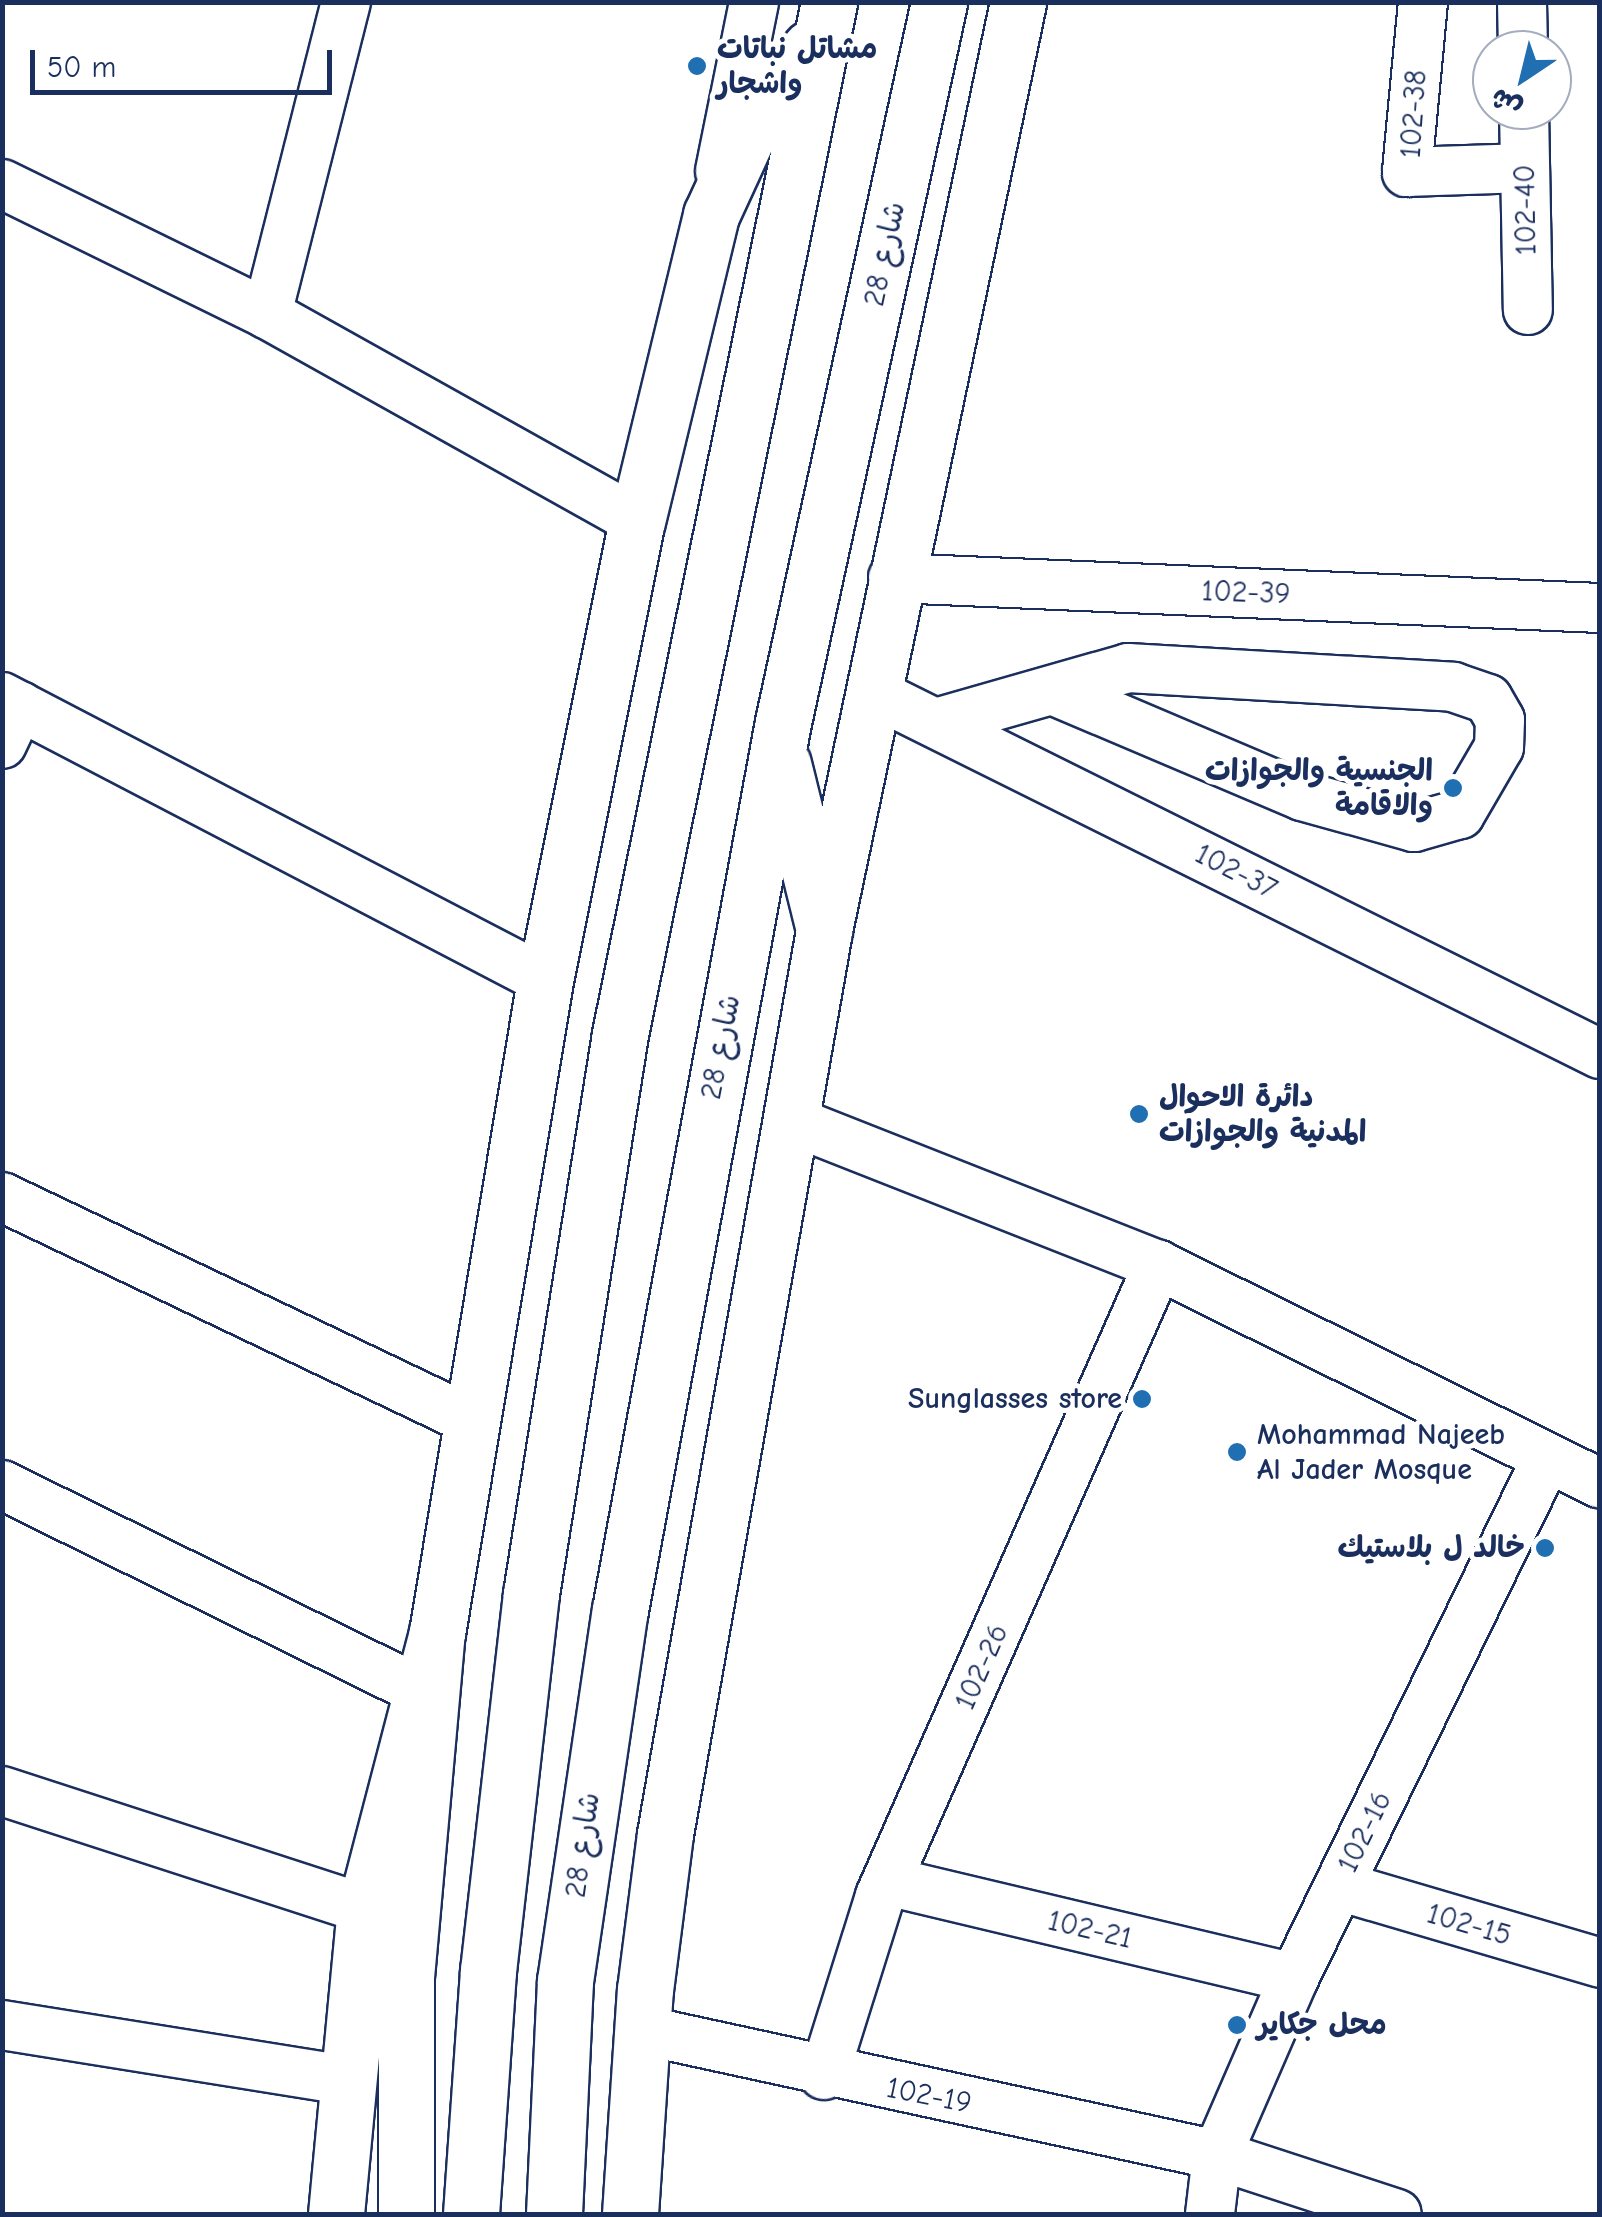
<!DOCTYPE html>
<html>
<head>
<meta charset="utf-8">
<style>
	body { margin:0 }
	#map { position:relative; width:1602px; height:2217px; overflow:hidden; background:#fff; font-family:"Comic Neue","Playpen Sans Arabic",sans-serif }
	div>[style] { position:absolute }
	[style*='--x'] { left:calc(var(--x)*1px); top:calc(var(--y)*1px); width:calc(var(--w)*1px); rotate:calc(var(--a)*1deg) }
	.roads { filter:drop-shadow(2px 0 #1b2f5e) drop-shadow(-2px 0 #1b2f5e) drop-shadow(0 2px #1b2f5e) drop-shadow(0 -2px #1b2f5e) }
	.minor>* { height:48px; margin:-24px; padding:0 24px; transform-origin:24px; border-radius:24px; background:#fff }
	.major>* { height:55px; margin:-27.5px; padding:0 27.5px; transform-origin:27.5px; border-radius:27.5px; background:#fff }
	.highway>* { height:55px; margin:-27.5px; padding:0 27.5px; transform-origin:27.5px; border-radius:27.5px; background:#fff }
	.dots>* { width:28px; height:28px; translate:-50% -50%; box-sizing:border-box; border:5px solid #fff; border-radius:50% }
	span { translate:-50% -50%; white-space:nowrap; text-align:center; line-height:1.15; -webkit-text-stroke:10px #fff; paint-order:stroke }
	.poi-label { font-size:30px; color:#1b2f5e; font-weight:700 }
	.left { translate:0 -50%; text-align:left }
	.right { translate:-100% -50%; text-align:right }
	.street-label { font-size:30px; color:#1b2f5e }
	.frame { position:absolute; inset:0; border:5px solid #1b2f5e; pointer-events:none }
	.north { position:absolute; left:1472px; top:30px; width:100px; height:100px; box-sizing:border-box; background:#fff; border:2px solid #a4acbf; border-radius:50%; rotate:215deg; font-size:28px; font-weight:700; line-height:40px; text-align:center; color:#1b2f5e }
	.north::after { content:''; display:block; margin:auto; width:35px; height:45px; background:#1f6fb2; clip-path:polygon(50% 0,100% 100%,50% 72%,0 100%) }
	.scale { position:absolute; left:30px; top:50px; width:302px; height:45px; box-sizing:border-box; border:5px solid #1b2f5e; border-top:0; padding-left:12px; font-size:30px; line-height:35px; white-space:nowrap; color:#1b2f5e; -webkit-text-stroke:8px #fff; paint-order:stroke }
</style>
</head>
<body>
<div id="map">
	<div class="roads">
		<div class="minor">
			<i style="--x:1423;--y:2;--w:171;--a:95.4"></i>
			<i style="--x:1407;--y:172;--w:118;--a:-1.9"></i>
			<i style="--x:1522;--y:2;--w:48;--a:88.8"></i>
			<i style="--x:1524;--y:110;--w:200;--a:88.9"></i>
			<i style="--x:720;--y:171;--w:172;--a:-78.6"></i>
			<i style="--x:2;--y:184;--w:295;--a:26.1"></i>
			<i style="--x:267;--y:314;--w:424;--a:29.2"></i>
			<i style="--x:267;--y:314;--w:322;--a:-75.8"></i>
			<i style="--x:893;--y:578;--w:708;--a:2.43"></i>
			<i style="--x:872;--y:692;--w:813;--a:26.44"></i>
			<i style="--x:2;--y:697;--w:612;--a:27.53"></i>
			<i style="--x:939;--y:722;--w:197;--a:-15.9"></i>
			<i style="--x:1128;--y:668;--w:326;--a:3.3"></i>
			<i style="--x:1453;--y:687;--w:37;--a:19"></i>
			<i style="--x:1488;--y:699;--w:24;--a:60"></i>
			<i style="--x:1500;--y:720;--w:27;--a:92"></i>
			<i style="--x:1499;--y:747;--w:78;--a:120.2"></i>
			<i style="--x:1460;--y:814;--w:48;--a:164.2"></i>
			<i style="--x:1414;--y:827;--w:116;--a:-164.5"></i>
			<i style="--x:1302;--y:796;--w:264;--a:-157"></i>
			<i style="--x:2;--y:744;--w:42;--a:-64.7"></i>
			<i style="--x:795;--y:1122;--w:390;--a:21.5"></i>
			<i style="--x:1158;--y:1265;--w:493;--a:26.3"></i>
			<i style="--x:2;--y:1197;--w:518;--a:25.48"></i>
			<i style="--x:2;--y:1485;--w:470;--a:26.2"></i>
			<i style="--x:2;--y:1791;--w:382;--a:18"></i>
			<i style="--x:887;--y:1881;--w:418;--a:13.4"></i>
			<i style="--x:1339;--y:1886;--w:272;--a:16.4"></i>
			<i style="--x:2;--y:2025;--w:352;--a:9.1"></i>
			<i style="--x:642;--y:2030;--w:588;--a:12.26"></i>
			<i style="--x:1217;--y:2155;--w:189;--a:18.1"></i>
			<i style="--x:824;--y:2075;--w:188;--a:-72.6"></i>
			<i style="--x:880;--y:1896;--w:690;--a:-66.22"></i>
			<i style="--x:1210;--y:2214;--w:59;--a:-83.2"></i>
			<i style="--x:1217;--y:2155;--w:193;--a:-66.5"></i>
			<i style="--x:1294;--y:1978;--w:578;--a:-64.06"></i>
		</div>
		<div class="major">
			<i style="--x:336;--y:2214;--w:306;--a:-84.6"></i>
			<i style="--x:365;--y:1909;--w:285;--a:-75.4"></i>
			<i style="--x:437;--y:1633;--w:662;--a:-80.61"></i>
			<i style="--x:545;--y:980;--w:468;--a:-78.7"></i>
			<i style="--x:637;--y:521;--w:315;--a:-76.4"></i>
			<i style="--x:630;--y:2214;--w:225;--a:-86.2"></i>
			<i style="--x:645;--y:1990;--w:157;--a:-82.7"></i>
			<i style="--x:665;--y:1834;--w:918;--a:-80.02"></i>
			<i style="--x:824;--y:930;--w:948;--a:-78.19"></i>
		</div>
		<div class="highway">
			<i style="--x:711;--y:215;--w:96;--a:-65.3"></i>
			<i style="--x:751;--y:128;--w:99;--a:-53.6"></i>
			<i style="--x:783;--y:764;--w:171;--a:76.1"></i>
			<i style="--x:406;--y:2214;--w:237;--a:-90"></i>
			<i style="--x:406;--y:1977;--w:345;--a:-84.9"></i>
			<i style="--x:471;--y:2214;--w:244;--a:-86"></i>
			<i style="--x:488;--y:1971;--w:379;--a:-83.5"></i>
			<i style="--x:531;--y:1594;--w:567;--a:-80.97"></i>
			<i style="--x:620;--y:1034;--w:1053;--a:-78.55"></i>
			<i style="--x:554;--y:2214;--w:233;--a:-87.3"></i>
			<i style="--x:565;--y:1981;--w:375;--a:-81.6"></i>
			<i style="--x:620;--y:1610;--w:903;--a:-79.6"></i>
			<i style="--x:783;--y:722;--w:737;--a:-77.77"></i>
		</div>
	</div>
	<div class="dots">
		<i style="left:697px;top:66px;background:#1f6fb2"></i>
		<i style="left:1453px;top:788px;background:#1f6fb2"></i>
		<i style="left:1139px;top:1114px;background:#1f6fb2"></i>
		<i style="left:1142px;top:1399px;background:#1f6fb2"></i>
		<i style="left:1237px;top:1452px;background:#1f6fb2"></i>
		<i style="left:1545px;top:1548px;background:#1f6fb2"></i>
		<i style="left:1237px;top:2025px;background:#1f6fb2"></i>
	</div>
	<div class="poi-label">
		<span class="left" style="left:717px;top:66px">مشاتل نباتات<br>واشجار</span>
		<span class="right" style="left:1433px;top:788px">الجنسية والجوازات<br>والاقامة</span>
		<span class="left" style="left:1159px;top:1114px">دائرة الاحوال<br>المدنية والجوازات</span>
		<span class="right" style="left:1122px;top:1399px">Sunglasses store</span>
		<span class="left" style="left:1257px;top:1452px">Mohammad Najeeb<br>Al Jader Mosque</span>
		<span class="right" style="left:1525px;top:1548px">خالد ل بلاستيك</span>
		<span class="left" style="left:1257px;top:2025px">محل جكاير</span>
	</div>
	<div class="street-label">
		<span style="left:1414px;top:114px;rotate:-86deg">102-38</span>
		<span style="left:1526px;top:210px;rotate:-91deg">102-40</span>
		<span style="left:885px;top:254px;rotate:-78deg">شارع 28</span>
		<span style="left:1246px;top:593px;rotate:2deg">102-39</span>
		<span style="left:1236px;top:872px;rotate:27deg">102-37</span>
		<span style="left:721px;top:1047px;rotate:-79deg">شارع 28</span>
		<span style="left:982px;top:1667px;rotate:-66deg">102-26</span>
		<span style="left:1365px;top:1832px;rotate:-64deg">102-16</span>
		<span style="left:583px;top:1845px;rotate:-82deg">شارع 28</span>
		<span style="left:1469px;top:1925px;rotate:16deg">102-15</span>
		<span style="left:1090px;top:1930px;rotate:13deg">102-21</span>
		<span style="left:929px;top:2096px;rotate:11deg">102-19</span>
	</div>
	<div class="frame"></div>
	<div class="north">ش</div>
	<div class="scale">50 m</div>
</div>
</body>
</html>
